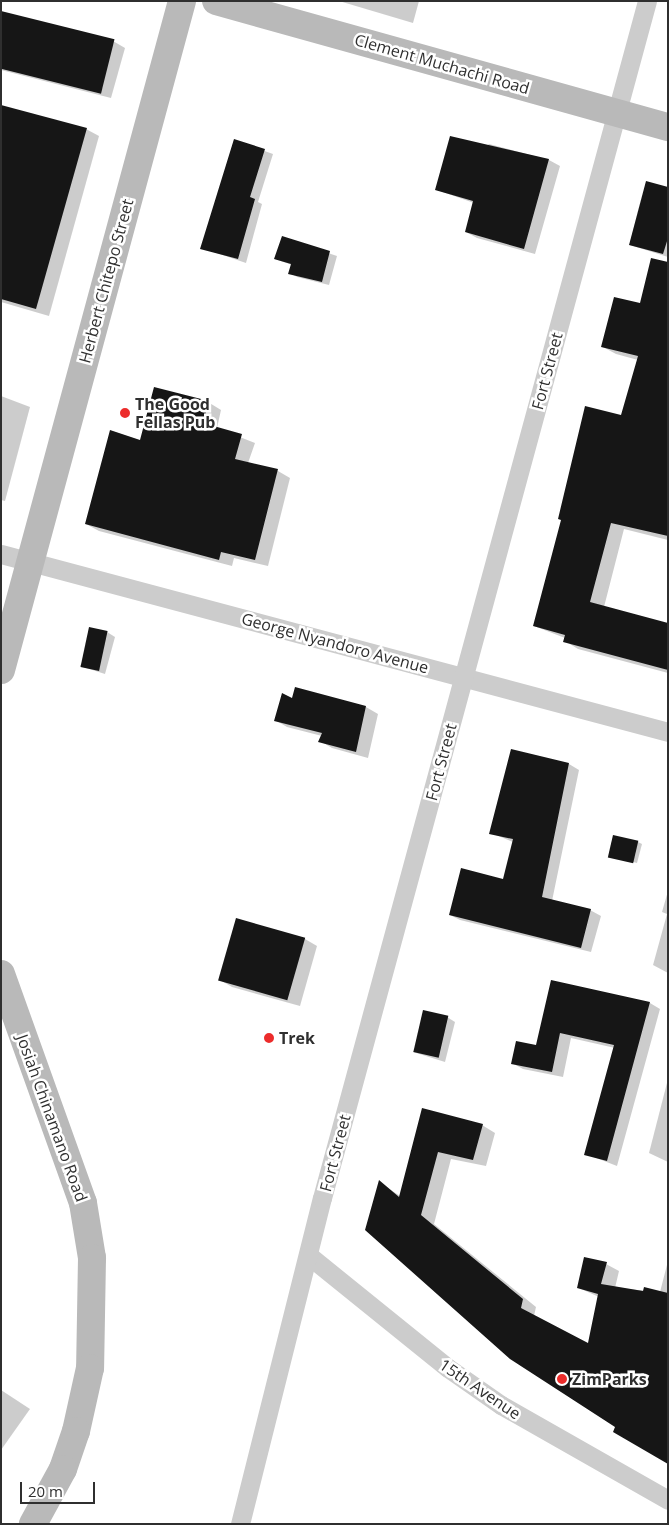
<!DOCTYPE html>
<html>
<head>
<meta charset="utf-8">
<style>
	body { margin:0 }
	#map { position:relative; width:669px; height:1525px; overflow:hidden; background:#fff; font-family:"Open Sans",sans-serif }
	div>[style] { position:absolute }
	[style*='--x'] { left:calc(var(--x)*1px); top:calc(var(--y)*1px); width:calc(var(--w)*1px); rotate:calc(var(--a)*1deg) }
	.shadow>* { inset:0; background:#0003 }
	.building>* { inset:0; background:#161616; transform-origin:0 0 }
	.street>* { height:19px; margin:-9.5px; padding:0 9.5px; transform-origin:9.5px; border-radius:9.5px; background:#ccc }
	.secondary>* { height:28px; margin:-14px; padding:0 14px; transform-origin:14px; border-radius:14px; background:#b9b9b9 }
	.dots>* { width:14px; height:14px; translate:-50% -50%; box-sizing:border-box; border:2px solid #fff; border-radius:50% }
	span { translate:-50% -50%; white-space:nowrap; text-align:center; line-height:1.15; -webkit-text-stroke:5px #fff; paint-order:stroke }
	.street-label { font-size:16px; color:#2f2f2f }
	.poi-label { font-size:16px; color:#2f2f2f; font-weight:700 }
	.left { translate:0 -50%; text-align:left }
	.frame { position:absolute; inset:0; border:2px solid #2f2f2f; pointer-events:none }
	.scale { position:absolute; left:20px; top:1482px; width:75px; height:22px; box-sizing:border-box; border:2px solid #2f2f2f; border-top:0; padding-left:6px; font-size:15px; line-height:18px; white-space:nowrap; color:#2f2f2f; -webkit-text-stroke:4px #fff; paint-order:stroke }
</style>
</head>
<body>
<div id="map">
	<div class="shadow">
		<i style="clip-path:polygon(339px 1px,419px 1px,413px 23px)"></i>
		<i style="clip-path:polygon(1px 12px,113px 41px,125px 48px,111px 98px,1px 70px)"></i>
		<i style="clip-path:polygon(1px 106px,86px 129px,99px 136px,49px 316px,1px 302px)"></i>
		<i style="clip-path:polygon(234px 140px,273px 154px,258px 202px,262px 204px,246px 263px,202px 248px)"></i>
		<i style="clip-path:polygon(489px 144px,549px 160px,560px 166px,535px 254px,477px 238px,466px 232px,474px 203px,437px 190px)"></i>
		<i style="clip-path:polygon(668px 188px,668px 257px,630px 245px)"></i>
		<i style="clip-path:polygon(283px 238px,337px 256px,329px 285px,297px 277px,290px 273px,292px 265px,275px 259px)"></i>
		<i style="clip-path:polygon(668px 263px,668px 540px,624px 529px,604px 607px,668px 624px,668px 673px,578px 649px,565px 641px,565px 638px,534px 626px,622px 417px,638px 360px,616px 354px,603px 347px,641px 305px)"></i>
		<i style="clip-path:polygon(1px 396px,30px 407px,5px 501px,1px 500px)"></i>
		<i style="clip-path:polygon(208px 402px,221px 410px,217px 428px,255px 443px,248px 463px,278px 471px,290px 478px,268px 566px,234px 558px,232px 566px,99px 531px,86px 524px,141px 441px)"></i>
		<i style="clip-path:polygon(107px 632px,115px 637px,105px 674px,80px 666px)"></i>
		<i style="clip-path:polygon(293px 699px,366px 707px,378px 714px,368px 758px,332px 748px,320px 741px,322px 736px,287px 727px,275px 720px)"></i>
		<i style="clip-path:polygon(512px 750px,569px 764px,579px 770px,552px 901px,590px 910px,601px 916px,591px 952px,460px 920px,450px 915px,504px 880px,513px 842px,491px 833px)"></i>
		<i style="clip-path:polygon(638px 842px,642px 844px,637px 863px,610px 856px)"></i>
		<i style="clip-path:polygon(668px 891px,668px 973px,653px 965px,667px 914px,662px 912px)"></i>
		<i style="clip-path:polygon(305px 939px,317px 946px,300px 1006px,232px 987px,220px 980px)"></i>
		<i style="clip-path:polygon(552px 981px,650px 1003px,660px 1009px,617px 1166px,586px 1154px,615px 1048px,571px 1038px,563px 1077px,523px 1069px,512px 1063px,537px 1047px)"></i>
		<i style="clip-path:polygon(447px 1017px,455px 1022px,445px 1062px,413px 1052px)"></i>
		<i style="clip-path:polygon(668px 1079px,668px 1162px,649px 1153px)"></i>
		<i style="clip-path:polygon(423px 1109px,482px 1125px,495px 1133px,486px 1166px,451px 1159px,434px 1224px,536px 1307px,534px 1316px,589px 1345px,599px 1297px,579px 1288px,606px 1264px,619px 1271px,615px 1288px,660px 1292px,668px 1261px,668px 1462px,616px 1426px,379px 1182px,400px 1196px)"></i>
		<i style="clip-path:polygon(1px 1390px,30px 1409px,1px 1450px)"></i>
	</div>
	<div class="building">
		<i style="left:1px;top:11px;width:117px;height:56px;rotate:14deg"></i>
		<i style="clip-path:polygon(1px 105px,87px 128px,36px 309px,1px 299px)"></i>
		<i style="clip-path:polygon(450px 136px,549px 159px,524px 249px,465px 232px,473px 201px,435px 190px)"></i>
		<i style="clip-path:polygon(234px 139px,265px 149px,250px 197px,255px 199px,238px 259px,200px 249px)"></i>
		<i style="clip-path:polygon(646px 181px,668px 187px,668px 238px,663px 254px,629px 245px)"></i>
		<i style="clip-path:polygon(282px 236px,330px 251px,322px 282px,288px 274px,291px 264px,274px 259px)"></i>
		<i style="clip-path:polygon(651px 258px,668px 262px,668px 536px,611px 523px,590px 602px,668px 623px,668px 670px,563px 642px,565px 635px,533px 626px,561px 520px,558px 519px,585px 406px,621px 415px,638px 356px,601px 347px,614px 297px,640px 303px)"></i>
		<i style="clip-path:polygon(154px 387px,209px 401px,203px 423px,242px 434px,235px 459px,278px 469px,255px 560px,221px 552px,219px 560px,85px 524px,110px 430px,140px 440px)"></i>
		<i style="left:89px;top:627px;width:19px;height:41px;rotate:12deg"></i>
		<i style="clip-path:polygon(295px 687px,366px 706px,356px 752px,318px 742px,322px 733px,274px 721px,282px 693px,292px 698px)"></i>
		<i style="clip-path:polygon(511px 749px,569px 763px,542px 897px,591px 909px,581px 948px,449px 915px,461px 868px,503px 879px,513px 839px,489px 834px)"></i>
		<i style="left:613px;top:835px;width:26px;height:23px;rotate:13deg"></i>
		<i style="left:236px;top:918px;width:72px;height:65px;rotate:16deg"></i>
		<i style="clip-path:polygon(551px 980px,650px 1002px,607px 1161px,584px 1155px,614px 1045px,560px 1033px,552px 1072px,511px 1064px,516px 1041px,536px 1045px)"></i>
		<i style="left:423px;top:1010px;width:26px;height:43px;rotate:13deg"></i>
		<i style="clip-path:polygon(422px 1108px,483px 1124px,473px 1160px,438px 1152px,421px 1215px,523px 1299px,521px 1308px,588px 1343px,598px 1294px,577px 1288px,584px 1257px,607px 1262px,601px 1284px,643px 1291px,644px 1287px,668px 1293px,668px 1464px,613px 1432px,615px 1427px,510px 1359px,365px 1230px,379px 1180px,399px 1197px)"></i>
	</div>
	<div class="street">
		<i style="--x:1;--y:554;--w:690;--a:14.94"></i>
		<i style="--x:308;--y:1255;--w:180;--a:38.9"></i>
		<i style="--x:448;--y:1368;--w:65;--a:34.9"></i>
		<i style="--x:501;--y:1405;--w:192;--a:29.6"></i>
		<i style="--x:240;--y:1524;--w:336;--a:-75.9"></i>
		<i style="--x:322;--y:1198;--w:1240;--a:-74.81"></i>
	</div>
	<div class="secondary">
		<i style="--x:216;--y:1;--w:469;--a:15.6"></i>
		<i style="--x:1;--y:670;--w:693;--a:-74.86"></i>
		<i style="--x:1;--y:974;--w:243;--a:70.3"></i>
		<i style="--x:83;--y:1203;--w:56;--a:80.7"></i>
		<i style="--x:92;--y:1258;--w:110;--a:91"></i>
		<i style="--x:90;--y:1368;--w:65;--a:102.5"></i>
		<i style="--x:76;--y:1431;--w:40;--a:108.9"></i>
		<i style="--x:63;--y:1469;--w:63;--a:118.6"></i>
	</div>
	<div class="dots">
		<i style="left:125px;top:413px;background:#ec2c2b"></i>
		<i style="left:269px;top:1038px;background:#ec2c2b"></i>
		<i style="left:562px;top:1379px;background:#ec2c2b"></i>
	</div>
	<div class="street-label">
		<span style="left:442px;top:64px;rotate:16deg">Clement Muchachi Road</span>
		<span style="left:106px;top:281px;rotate:-75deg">Herbert Chitepo Street</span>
		<span style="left:547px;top:371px;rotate:-75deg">Fort Street</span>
		<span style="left:335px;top:643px;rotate:15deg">George Nyandoro Avenue</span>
		<span style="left:441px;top:762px;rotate:-75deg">Fort Street</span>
		<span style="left:52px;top:1118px;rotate:70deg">Josiah Chinamano Road</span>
		<span style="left:335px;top:1153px;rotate:-75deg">Fort Street</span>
		<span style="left:480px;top:1389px;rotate:34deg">15th Avenue</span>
	</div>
	<div class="poi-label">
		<span class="left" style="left:135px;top:413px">The Good<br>Fellas Pub</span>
		<span class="left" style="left:279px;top:1038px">Trek</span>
		<span class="left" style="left:572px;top:1379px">ZimParks</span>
	</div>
	<div class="frame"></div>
	<div class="scale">20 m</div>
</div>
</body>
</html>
